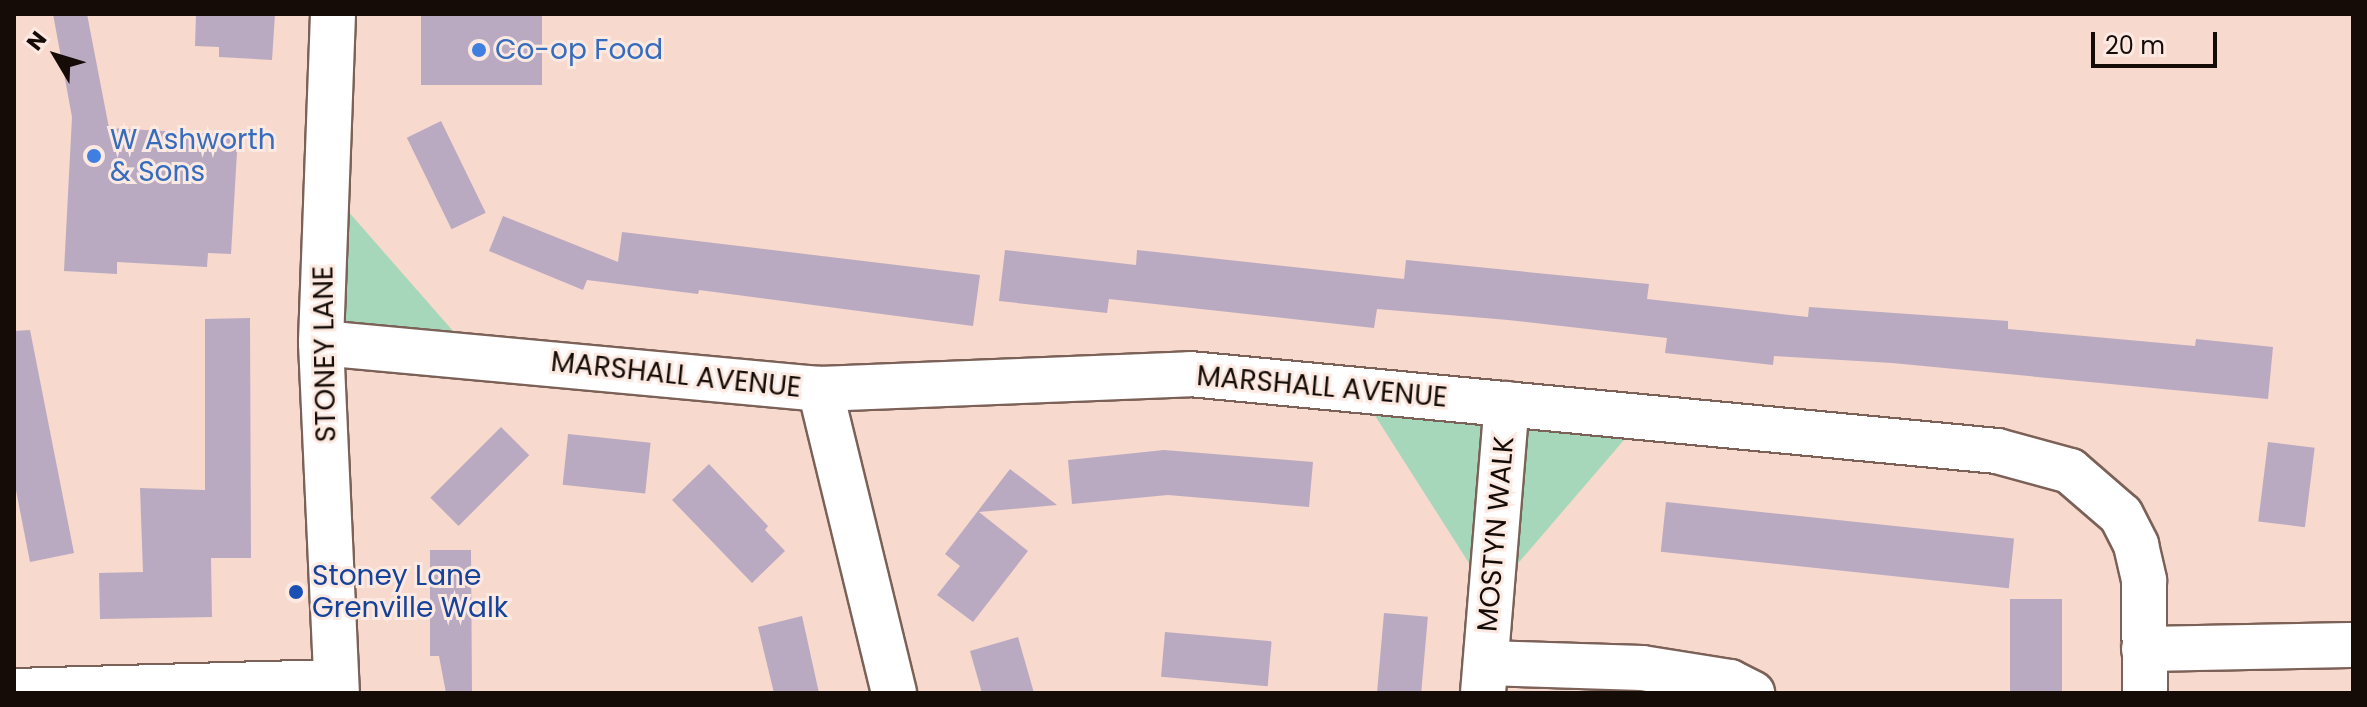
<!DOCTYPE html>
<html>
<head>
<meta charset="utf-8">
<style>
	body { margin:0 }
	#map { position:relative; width:2367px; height:707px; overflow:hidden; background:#f7d9cd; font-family:Poppins,sans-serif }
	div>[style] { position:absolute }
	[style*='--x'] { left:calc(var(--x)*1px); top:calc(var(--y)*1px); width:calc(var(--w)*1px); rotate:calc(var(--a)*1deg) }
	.green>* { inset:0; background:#a7d7bb }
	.building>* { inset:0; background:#baaac1; transform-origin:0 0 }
	.roads { filter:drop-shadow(2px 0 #7b6157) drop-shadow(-2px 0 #7b6157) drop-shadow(0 2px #7b6157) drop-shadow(0 -2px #7b6157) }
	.street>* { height:44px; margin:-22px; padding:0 22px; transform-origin:22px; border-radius:22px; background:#fff }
	.secondary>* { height:44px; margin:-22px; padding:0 22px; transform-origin:22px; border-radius:22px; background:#fff }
	.dots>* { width:22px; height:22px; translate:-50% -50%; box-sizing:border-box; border:4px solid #fce9e2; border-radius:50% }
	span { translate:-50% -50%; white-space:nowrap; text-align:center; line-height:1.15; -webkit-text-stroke:6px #fce9e2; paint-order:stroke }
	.shop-label { font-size:28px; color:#366cbe }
	.left { translate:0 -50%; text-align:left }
	.street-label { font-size:28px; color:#150c08 }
	.transit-label { font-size:28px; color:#164399 }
	.frame { position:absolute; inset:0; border:16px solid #150c08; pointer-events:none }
	.north { position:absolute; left:16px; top:16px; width:80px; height:80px; -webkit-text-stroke:6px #fce9e2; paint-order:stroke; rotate:308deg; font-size:22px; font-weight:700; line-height:32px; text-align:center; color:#150c08 }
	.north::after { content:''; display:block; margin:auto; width:28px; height:36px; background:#150c08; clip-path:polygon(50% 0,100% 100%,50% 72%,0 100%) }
	.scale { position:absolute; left:2091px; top:32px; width:126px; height:36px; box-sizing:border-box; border:4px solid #150c08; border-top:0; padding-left:10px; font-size:24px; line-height:28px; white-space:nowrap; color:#150c08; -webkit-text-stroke:6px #fce9e2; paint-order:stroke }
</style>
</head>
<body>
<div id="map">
	<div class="green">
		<i style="clip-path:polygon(325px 185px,474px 355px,321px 343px)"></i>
		<i style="clip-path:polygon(1358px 389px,1642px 419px,1490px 596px)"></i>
	</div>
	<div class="building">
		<i style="clip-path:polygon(53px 14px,87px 14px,109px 128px,238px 135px,231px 254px,208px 253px,207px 267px,117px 262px,117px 274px,64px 271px,72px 117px)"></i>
		<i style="clip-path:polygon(196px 14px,275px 14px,272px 60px,219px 57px,219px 47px,195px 46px)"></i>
		<i style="left:421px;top:14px;width:121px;height:71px"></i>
		<i style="left:441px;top:121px;width:102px;height:38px;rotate:64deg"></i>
		<i style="clip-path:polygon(503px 216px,618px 262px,622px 232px,980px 275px,973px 326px,699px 290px,698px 294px,587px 280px,583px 290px,489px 251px)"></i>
		<i style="clip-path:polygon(1005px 250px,1136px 265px,1137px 250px,1404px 279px,1406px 260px,1649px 284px,1647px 299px,1808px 317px,1809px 307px,2008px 321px,2008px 329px,2195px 346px,2196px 339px,2273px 347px,2268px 399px,1892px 363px,1774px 356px,1773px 365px,1665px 353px,1667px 338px,1508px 320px,1377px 309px,1374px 328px,1109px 299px,1107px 313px,999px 301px)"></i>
		<i style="clip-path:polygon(250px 318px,251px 558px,211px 558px,212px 617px,100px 619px,99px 573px,143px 572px,140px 488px,205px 490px,205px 319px)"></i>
		<i style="clip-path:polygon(30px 330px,74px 553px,30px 562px,14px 480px,14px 331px)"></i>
		<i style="left:501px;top:427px;width:40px;height:100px;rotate:45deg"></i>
		<i style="left:568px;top:434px;width:83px;height:51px;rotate:6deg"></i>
		<i style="left:2268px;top:442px;width:47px;height:80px;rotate:7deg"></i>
		<i style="clip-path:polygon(1164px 450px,1313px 462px,1309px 507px,1168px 495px,1072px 504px,1068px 460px)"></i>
		<i style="clip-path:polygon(709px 464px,768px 526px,765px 530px,785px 551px,752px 583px,672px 500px)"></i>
		<i style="clip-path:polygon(1010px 469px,1057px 505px,979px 512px,1028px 551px,973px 622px,937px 595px,960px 566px,945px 554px)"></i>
		<i style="left:1666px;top:502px;width:350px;height:50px;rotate:6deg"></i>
		<i style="clip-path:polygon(430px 550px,471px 550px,472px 693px,446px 693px,439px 656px,430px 656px)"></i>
		<i style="left:2010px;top:599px;width:52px;height:94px"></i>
		<i style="left:1384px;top:613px;width:44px;height:80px;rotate:5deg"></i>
		<i style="clip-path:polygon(802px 616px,819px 693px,774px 693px,758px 627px)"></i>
		<i style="left:1165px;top:632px;width:107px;height:45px;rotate:5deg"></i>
		<i style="clip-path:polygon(1018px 637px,1034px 693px,982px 693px,970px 651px)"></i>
	</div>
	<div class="roads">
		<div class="street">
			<i style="--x:321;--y:343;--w:501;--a:5.27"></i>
			<i style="--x:820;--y:389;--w:370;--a:-2.3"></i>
			<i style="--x:1190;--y:374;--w:811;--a:5.45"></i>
			<i style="--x:1997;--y:451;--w:76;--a:15.3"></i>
			<i style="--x:2070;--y:471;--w:67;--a:40.8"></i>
			<i style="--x:2121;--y:515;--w:34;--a:63"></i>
			<i style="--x:2136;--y:545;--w:37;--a:77"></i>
			<i style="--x:2144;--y:581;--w:112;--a:89.5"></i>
			<i style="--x:820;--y:389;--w:313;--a:76.3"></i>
			<i style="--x:2144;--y:649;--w:209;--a:-1.1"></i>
			<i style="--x:1486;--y:663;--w:156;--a:1.8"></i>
			<i style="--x:1642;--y:668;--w:89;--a:9"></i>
			<i style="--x:1730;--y:682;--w:25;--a:27"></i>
			<i style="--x:14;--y:691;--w:322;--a:-1.6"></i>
			<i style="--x:1483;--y:693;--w:290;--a:-85.3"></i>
		</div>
		<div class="secondary">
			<i style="--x:333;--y:14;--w:329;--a:92.1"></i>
			<i style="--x:321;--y:343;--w:350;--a:87.4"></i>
		</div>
	</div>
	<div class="dots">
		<i style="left:479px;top:50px;background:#3f7fe0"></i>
		<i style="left:94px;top:156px;background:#3f7fe0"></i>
		<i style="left:296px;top:592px;background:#1a4fb4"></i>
	</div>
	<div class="shop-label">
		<span class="left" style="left:495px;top:50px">Co-op Food</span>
		<span class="left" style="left:110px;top:156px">W Ashworth<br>&amp; Sons</span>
	</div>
	<div class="street-label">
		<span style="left:325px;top:354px;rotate:-91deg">STONEY LANE</span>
		<span style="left:676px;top:375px;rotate:6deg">MARSHALL AVENUE</span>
		<span style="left:1322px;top:387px;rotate:5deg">MARSHALL AVENUE</span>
		<span style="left:1496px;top:534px;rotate:-85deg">MOSTYN WALK</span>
	</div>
	<div class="transit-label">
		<span class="left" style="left:312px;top:592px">Stoney Lane<br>Grenville Walk</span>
	</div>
	<div class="frame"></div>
	<div class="north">N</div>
	<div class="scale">20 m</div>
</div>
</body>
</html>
